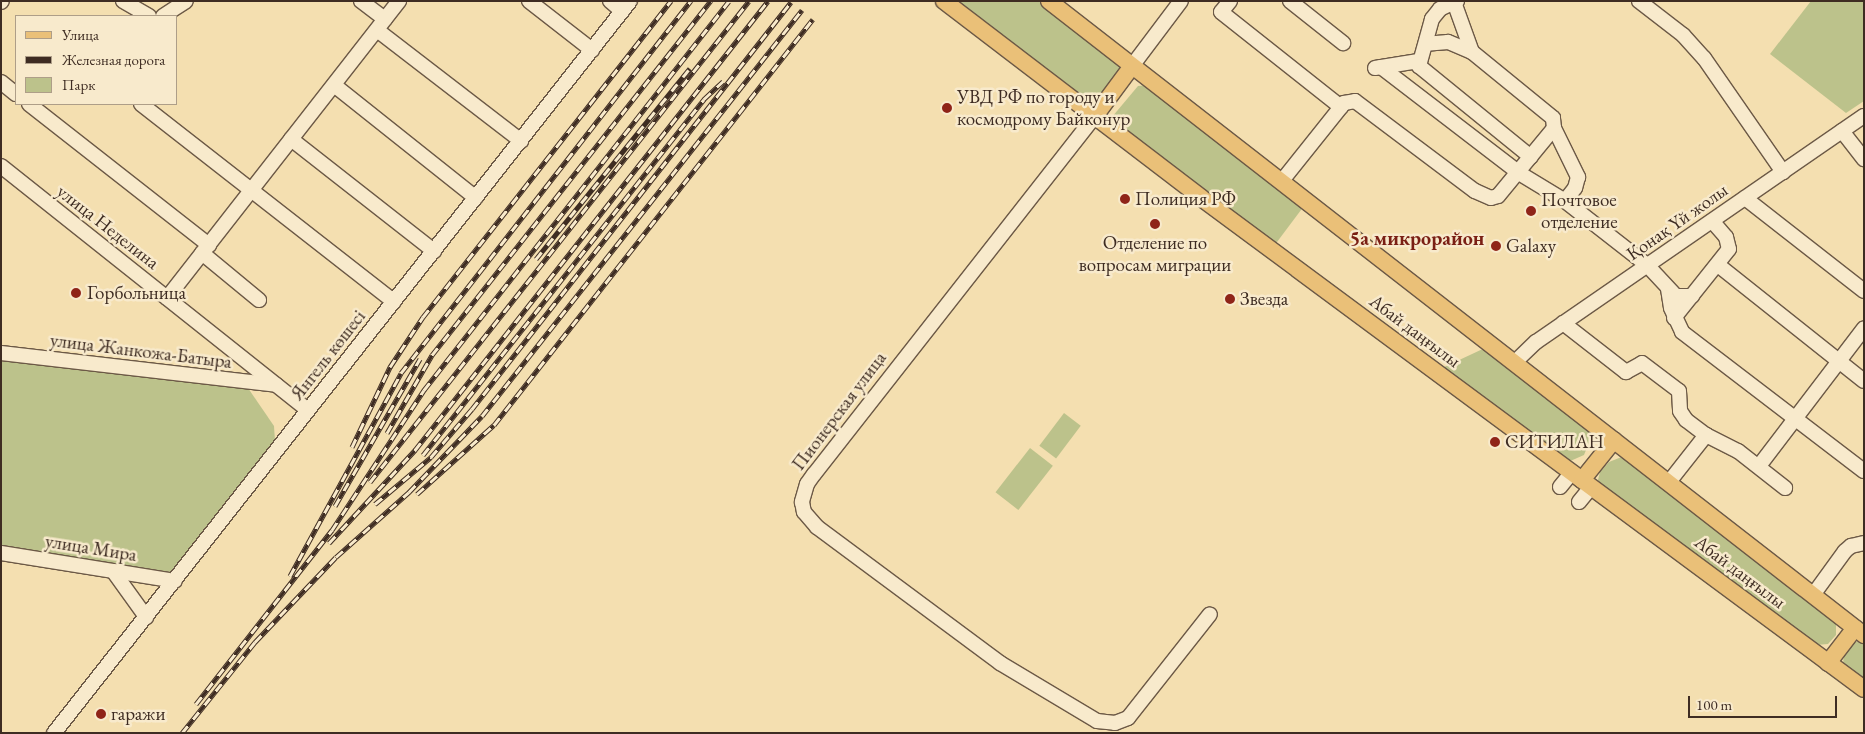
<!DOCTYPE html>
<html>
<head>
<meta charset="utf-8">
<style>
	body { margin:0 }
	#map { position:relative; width:1865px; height:734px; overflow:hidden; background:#f4dfb0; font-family:"EB Garamond",serif }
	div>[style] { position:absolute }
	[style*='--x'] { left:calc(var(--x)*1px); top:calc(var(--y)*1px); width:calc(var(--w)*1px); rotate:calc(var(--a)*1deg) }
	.green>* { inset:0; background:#bcc28b; transform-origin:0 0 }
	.roads { filter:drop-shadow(1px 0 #6c5946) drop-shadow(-1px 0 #6c5946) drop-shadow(0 1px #6c5946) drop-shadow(0 -1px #6c5946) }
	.minor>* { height:14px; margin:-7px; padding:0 7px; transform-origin:7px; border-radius:7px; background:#f8eacc }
	.major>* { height:16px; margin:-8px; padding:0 8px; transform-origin:8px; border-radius:8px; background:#eac078 }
	.rail>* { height:5px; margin-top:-2.5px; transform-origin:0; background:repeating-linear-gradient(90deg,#f8eacc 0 9px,#3e2c22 0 18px); box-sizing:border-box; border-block:1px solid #3e2c22 }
	.dots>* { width:14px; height:14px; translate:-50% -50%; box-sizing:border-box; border:2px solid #f8eacc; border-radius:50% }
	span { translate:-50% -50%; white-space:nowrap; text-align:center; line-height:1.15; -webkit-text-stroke:5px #f8eacc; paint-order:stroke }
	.poi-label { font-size:19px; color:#3e2c22 }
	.left { translate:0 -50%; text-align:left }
	.street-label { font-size:19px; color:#3e2c22 }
	.neighbourhood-label { font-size:20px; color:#7a1f14; font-weight:700 }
	.frame { position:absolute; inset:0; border:2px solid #3e2c22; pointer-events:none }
	.legend { position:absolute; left:15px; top:15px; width:162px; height:90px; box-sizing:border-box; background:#f8eacc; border:1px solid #ae9e88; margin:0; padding:6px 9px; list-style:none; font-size:15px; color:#3e2c22 }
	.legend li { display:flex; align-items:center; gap:10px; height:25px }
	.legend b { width:25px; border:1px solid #ae9e88 }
	.scale { position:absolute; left:1688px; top:696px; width:149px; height:22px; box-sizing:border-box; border:2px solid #3e2c22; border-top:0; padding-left:6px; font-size:15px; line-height:18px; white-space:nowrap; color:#3e2c22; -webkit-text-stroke:4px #f8eacc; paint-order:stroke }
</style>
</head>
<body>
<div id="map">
	<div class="green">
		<i style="clip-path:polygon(952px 1px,1042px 1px,1119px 61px,1121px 68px,1091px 107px)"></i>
		<i style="clip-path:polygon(1811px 1px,1864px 1px,1864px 101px,1846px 113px,1770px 54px)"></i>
		<i style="clip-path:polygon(1148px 85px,1304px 206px,1274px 246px,1115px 125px,1112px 117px,1138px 86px)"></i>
		<i style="clip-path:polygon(1487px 347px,1594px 430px,1584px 455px,1568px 462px,1440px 369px)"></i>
		<i style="clip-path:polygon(1px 359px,248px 388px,274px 426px,275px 441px,176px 569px,170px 572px,1px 547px)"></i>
		<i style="left:1064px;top:413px;width:21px;height:41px;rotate:37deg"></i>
		<i style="left:1030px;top:448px;width:29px;height:56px;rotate:38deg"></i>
		<i style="clip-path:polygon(1624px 456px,1836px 620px,1836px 635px,1828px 644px,1816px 645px,1597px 484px,1600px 472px,1609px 462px)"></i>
		<i style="clip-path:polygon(1856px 642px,1864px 642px,1864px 681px,1843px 665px,1844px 652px)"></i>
	</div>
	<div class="roads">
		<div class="minor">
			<i style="--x:123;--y:1;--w:30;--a:30"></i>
			<i style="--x:361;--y:1;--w:30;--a:37"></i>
			<i style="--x:529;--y:1;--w:80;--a:37.9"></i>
			<i style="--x:610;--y:1;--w:16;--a:40"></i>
			<i style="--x:1230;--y:1;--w:14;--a:129"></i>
			<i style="--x:1221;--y:12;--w:153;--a:38.4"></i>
			<i style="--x:1290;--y:1;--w:68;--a:38.4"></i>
			<i style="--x:1457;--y:1;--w:19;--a:155"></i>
			<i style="--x:1440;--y:9;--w:13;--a:129"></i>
			<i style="--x:1432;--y:19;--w:49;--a:105.5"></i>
			<i style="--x:1419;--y:66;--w:144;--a:39.1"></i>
			<i style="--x:1639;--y:1;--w:56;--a:37.7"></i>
			<i style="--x:1683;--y:35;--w:31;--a:48"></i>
			<i style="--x:1704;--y:58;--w:139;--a:55.3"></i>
			<i style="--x:1;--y:2;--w:1;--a:-45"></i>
			<i style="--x:1454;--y:2;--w:53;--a:70.2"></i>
			<i style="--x:163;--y:16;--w:27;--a:-33"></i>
			<i style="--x:377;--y:30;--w:182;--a:37.6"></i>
			<i style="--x:1132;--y:66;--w:81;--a:-53"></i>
			<i style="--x:1381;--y:67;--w:174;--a:37.5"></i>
			<i style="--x:1519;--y:173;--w:54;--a:31.3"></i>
			<i style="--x:1565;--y:201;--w:104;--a:38"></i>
			<i style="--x:1647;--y:265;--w:42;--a:46.9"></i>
			<i style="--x:1676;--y:296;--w:16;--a:0"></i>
			<i style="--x:1375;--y:68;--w:44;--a:-9.2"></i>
			<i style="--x:1;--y:82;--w:19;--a:39"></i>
			<i style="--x:334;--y:85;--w:181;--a:38.5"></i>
			<i style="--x:29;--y:104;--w:229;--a:38.1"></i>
			<i style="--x:141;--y:104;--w:321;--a:38"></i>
			<i style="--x:1095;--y:116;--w:455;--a:128.1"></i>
			<i style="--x:814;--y:474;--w:12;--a:125"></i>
			<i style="--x:807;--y:484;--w:19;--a:106"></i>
			<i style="--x:802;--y:502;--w:10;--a:79"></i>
			<i style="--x:804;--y:512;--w:20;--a:49"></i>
			<i style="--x:817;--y:527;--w:228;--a:36.6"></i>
			<i style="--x:1000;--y:663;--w:113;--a:30.9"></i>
			<i style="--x:1097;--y:721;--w:18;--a:6"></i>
			<i style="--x:1115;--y:723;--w:14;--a:-21"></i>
			<i style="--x:1128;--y:718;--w:132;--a:-51.7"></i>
			<i style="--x:1554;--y:128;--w:55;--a:63.9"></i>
			<i style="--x:1578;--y:177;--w:11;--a:105"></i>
			<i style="--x:1575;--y:188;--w:16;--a:128"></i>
			<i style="--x:1842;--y:131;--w:36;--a:52"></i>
			<i style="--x:291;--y:139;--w:182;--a:38.1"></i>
			<i style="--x:1;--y:166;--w:392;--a:38.5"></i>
			<i style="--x:1281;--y:182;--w:101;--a:-51.4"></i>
			<i style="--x:1344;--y:103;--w:11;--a:-10"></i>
			<i style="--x:1355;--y:101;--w:150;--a:36.9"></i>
			<i style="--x:1475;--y:191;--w:17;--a:24"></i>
			<i style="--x:1491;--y:198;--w:7;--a:-16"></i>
			<i style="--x:1498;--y:196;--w:88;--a:-50.5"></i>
			<i style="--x:1554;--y:128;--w:10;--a:-96"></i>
			<i style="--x:1553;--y:118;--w:104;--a:-140.8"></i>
			<i style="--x:1472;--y:52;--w:26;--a:-157"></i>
			<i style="--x:1448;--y:42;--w:21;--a:175"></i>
			<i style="--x:1745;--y:198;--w:151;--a:38"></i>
			<i style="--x:202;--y:253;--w:74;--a:39.5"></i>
			<i style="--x:1718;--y:265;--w:186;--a:38.5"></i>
			<i style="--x:1668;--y:289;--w:19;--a:81"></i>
			<i style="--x:1671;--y:308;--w:26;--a:65"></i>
			<i style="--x:1682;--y:332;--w:229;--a:37.4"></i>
			<i style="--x:167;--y:298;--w:377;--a:-52"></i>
			<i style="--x:1674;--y:318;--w:88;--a:-51.4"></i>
			<i style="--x:1729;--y:249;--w:12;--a:-104"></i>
			<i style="--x:1726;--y:237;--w:21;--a:-131"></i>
			<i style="--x:1563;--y:323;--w:80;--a:37.9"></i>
			<i style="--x:1626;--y:372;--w:18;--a:-29"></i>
			<i style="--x:1642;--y:363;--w:46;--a:37.1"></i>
			<i style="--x:1679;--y:391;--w:20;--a:87"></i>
			<i style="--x:1680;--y:411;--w:11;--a:56"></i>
			<i style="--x:1686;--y:420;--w:25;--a:37"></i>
			<i style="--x:1706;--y:435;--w:36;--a:27"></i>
			<i style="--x:1738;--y:451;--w:60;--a:38.2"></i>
			<i style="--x:1;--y:353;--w:277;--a:6.6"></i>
			<i style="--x:1515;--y:362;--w:29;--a:-44"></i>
			<i style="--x:1536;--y:342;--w:398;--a:-34.6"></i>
			<i style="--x:1759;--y:466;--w:173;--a:-52.7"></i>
			<i style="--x:1669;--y:482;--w:60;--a:-51.8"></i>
			<i style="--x:1560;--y:487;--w:19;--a:-51"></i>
			<i style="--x:1579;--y:502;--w:19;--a:-51"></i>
			<i style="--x:1;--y:553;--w:176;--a:9.1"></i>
			<i style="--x:113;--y:571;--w:57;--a:54.3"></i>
			<i style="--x:1813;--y:595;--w:54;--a:-54"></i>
			<i style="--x:1845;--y:551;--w:8;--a:-40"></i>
			<i style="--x:1851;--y:546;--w:13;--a:-13"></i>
			<i style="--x:54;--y:733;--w:931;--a:-51.8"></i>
		</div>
		<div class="major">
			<i style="--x:944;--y:1;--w:322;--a:37.4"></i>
			<i style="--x:1200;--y:197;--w:826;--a:36.54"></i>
			<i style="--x:1049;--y:1;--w:1033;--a:37.88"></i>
			<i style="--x:1095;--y:116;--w:62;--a:-53.5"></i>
			<i style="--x:1582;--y:480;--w:51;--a:-51.3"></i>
			<i style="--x:1828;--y:663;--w:44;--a:-52.4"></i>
		</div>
	</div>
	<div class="rail">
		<i style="--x:536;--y:259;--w:245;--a:-51.1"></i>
		<i style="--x:387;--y:433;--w:90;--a:-60"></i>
		<i style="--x:432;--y:355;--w:451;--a:-51.8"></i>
		<i style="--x:352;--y:447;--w:89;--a:-64.6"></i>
		<i style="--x:390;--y:367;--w:60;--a:-56.6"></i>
		<i style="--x:423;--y:317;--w:402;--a:-51.9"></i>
		<i style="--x:423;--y:455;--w:454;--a:-51.7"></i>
		<i style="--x:704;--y:99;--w:26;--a:-43"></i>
		<i style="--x:370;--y:482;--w:612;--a:-51.76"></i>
		<i style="--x:417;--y:494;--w:103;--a:-41.9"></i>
		<i style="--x:494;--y:425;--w:516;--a:-51.84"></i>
		<i style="--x:375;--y:504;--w:73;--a:-40"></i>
		<i style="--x:431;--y:457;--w:63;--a:-49.5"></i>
		<i style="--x:472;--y:409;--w:517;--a:-51.91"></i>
		<i style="--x:335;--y:506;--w:170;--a:-60"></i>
		<i style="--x:329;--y:543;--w:127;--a:-47.2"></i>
		<i style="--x:415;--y:450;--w:571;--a:-51.83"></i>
		<i style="--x:290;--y:576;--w:231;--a:-61.3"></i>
		<i style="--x:401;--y:373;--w:472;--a:-52.1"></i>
		<i style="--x:196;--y:704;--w:221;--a:-52"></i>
		<i style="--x:332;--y:530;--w:168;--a:-56.7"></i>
		<i style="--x:424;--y:390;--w:494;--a:-51.9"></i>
		<i style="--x:182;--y:733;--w:117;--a:-51.3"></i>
		<i style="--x:255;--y:642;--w:117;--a:-46.4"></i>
		<i style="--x:336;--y:557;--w:98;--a:-41.7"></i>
		<i style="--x:409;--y:492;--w:105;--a:-46.2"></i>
		<i style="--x:482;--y:416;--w:517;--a:-51.76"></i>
	</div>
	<div class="dots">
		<i style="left:947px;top:108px;background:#8f2418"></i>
		<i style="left:1125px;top:199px;background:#8f2418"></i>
		<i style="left:1531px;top:211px;background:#8f2418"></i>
		<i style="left:1155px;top:224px;background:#8f2418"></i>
		<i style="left:1496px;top:246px;background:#8f2418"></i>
		<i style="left:76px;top:293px;background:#8f2418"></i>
		<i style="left:1230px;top:299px;background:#8f2418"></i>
		<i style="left:1495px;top:442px;background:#8f2418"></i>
		<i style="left:101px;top:714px;background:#8f2418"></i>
	</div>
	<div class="poi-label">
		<span class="left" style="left:957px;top:108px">УВД РФ по городу и<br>космодрому Байконур</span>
		<span class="left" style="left:1135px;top:199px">Полиция РФ</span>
		<span class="left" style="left:1541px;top:211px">Почтовое<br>отделение</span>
		<span style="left:1155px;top:254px">Отделение по<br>вопросам миграции</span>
		<span class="left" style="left:1506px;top:246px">Galaxy</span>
		<span class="left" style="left:87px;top:293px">Горбольница</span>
		<span class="left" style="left:1240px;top:299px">Звезда</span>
		<span class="left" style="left:1505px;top:442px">СИТИЛАН</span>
		<span class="left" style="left:111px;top:714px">гаражи</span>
	</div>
	<div class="street-label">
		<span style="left:1677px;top:222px;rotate:-35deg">Қонақ Үй жолы</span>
		<span style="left:108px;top:227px;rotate:38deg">улица Неделина</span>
		<span style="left:1415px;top:331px;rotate:37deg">Абай даңғылы</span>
		<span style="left:141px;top:351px;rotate:7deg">улица Жанкожа-Батыра</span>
		<span style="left:328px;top:355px;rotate:-52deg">Янгель көшесі</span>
		<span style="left:839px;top:411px;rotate:-53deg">Пионерская улица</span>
		<span style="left:91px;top:548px;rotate:9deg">улица Мира</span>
		<span style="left:1740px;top:572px;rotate:37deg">Абай даңғылы</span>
	</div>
	<div class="neighbourhood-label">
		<span style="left:1417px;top:238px">5а микрорайон</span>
	</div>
	<div class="frame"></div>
	<ul class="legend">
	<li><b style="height:6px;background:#eac078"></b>Улица</li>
	<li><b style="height:6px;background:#3e2c22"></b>Железная дорога</li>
	<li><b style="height:14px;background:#bcc28b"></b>Парк</li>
	</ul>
	<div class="scale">100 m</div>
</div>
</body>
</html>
